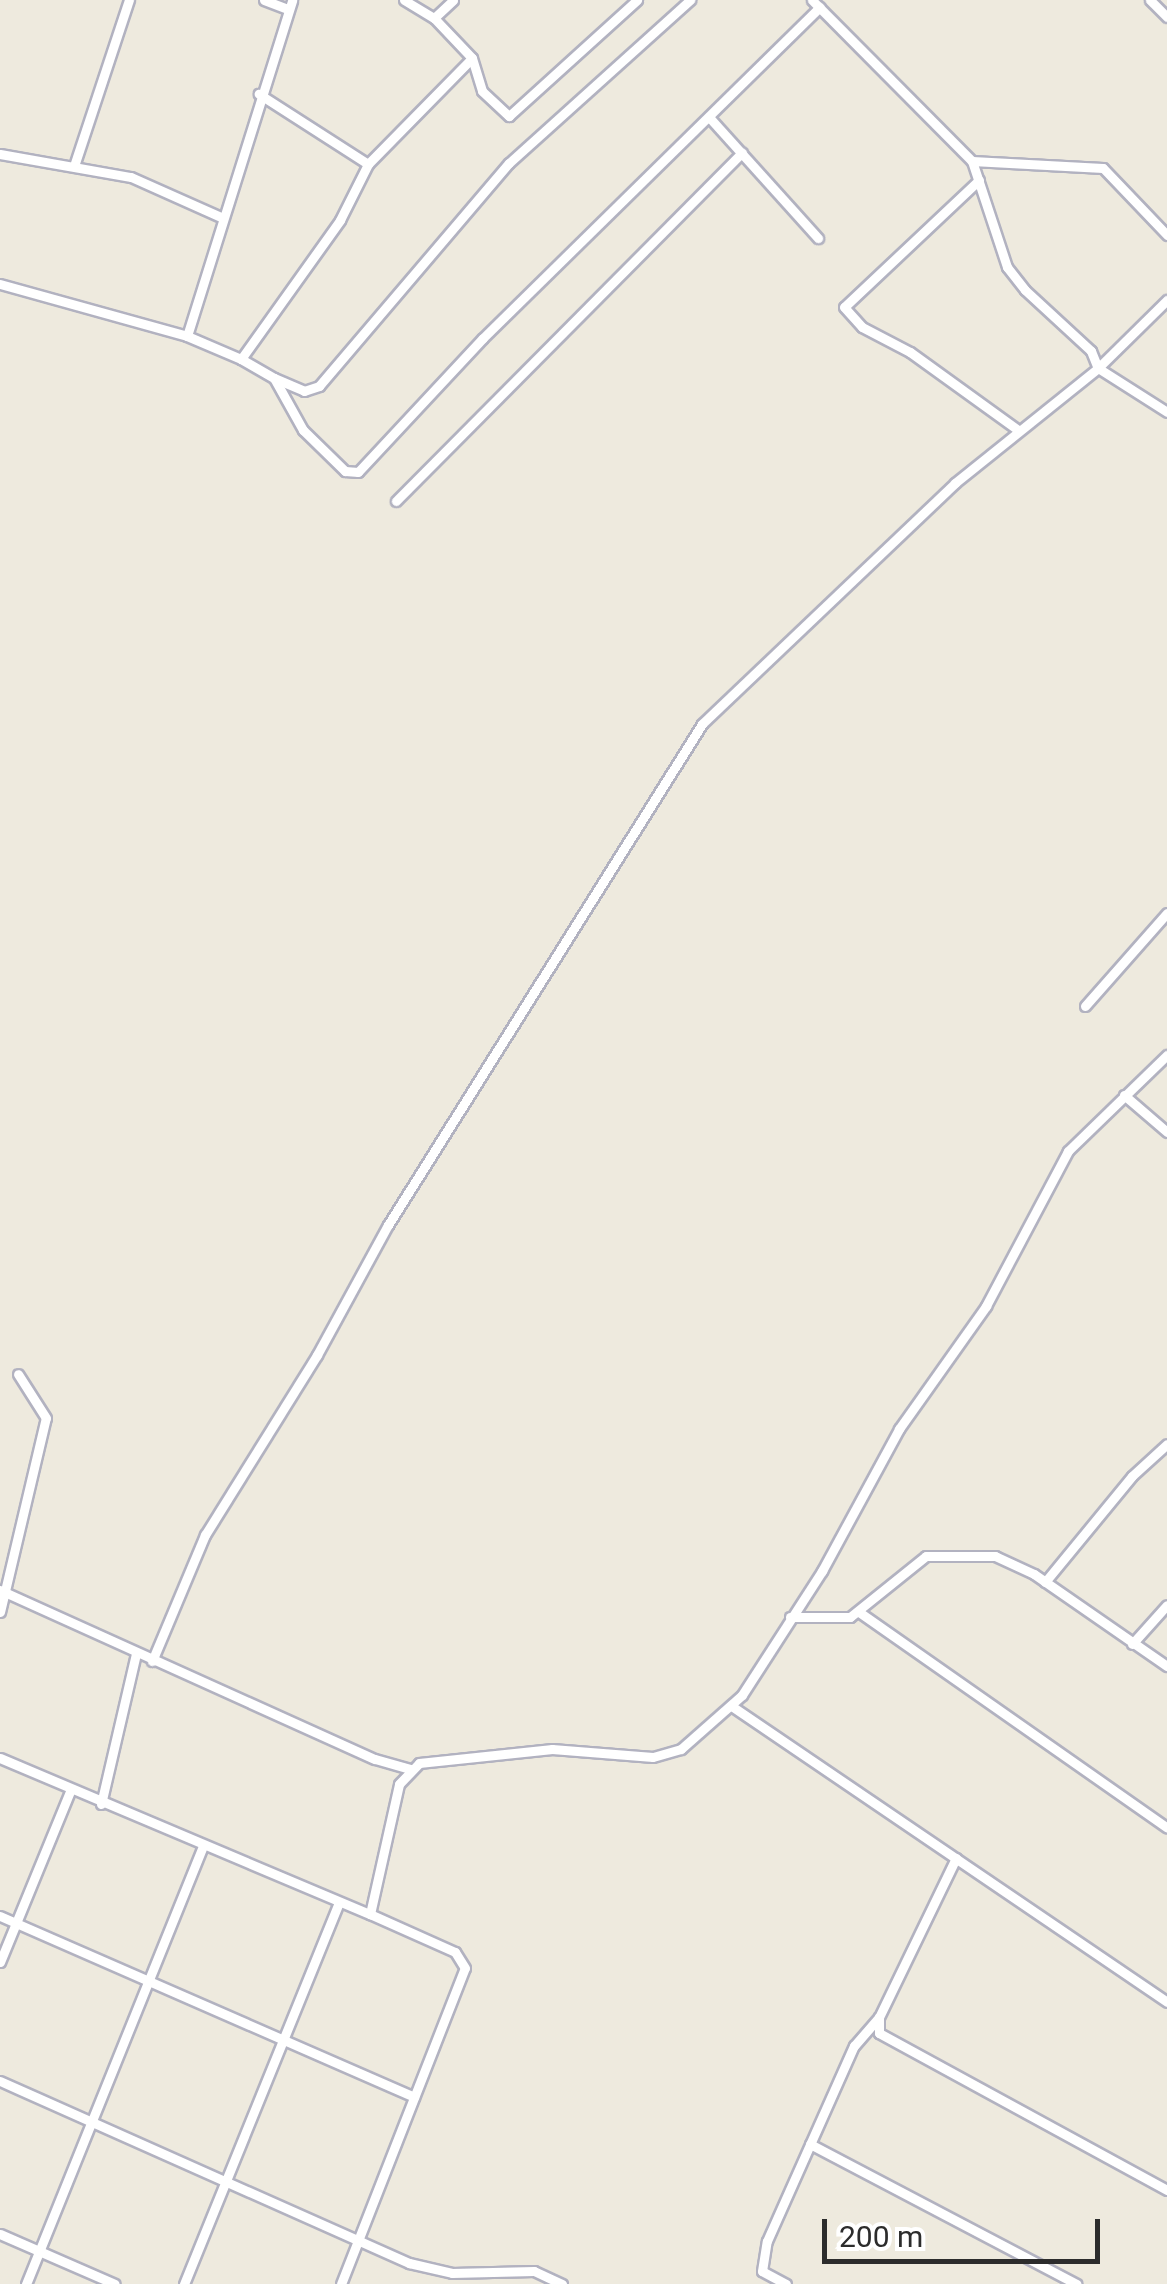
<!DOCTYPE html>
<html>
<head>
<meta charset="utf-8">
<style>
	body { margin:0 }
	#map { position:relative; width:1167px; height:2284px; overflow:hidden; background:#eeeade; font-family:Roboto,sans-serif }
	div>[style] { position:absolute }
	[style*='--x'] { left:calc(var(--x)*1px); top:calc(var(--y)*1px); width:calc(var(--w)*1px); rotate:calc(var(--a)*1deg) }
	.roads { filter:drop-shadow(2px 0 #b2b2c0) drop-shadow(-2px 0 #b2b2c0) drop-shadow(0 2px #b2b2c0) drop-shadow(0 -2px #b2b2c0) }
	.street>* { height:9px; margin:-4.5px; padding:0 4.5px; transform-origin:4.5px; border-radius:4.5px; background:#fff }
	span { translate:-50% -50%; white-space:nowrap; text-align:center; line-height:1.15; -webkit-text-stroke:8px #fff; paint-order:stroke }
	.scale { position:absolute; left:822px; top:2219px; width:278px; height:45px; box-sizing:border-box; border:5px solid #2c2c2c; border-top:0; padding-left:12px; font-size:30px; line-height:35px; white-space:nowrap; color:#2c2c2c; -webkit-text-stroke:8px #fff; paint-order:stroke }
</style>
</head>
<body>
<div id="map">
	<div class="roads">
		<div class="street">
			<i style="--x:264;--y:0;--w:26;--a:21"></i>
			<i style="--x:404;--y:0;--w:35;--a:31"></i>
			<i style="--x:434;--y:18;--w:55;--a:46.5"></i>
			<i style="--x:472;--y:58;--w:34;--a:73"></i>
			<i style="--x:482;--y:91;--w:37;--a:43"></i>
			<i style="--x:509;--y:116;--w:173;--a:-42.2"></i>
			<i style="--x:812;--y:0;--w:227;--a:45.2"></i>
			<i style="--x:972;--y:161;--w:112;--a:71.7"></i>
			<i style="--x:1007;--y:267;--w:29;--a:52"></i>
			<i style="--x:1025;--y:290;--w:90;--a:42.7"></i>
			<i style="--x:1091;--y:351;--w:18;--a:68"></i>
			<i style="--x:1098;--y:368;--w:82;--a:32.5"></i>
			<i style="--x:1150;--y:0;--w:24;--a:45"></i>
			<i style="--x:434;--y:18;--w:26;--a:-43"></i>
			<i style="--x:709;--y:117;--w:163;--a:48"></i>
			<i style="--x:0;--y:154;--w:133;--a:10"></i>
			<i style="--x:131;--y:177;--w:98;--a:24"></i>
			<i style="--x:972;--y:161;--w:131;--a:3.1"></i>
			<i style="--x:1103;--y:168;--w:93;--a:46.3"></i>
			<i style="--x:368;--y:164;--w:148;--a:-45.5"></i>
			<i style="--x:74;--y:166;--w:175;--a:-71.7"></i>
			<i style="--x:979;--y:180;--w:185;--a:136.7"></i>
			<i style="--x:844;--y:307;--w:27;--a:48"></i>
			<i style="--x:862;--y:327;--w:54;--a:27.5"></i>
			<i style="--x:910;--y:352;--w:133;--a:35.8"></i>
			<i style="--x:0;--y:284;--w:194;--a:15.5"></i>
			<i style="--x:187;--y:336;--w:59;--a:23.1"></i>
			<i style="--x:241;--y:359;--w:38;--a:30"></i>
			<i style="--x:274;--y:378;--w:60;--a:60.9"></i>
			<i style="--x:303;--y:430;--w:59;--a:44.3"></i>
			<i style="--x:345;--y:471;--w:13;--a:4"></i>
			<i style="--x:358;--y:472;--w:183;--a:-47"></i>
			<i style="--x:483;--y:338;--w:472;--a:-44.5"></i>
			<i style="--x:187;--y:336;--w:352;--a:-72.6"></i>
			<i style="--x:241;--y:359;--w:171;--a:-54.5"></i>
			<i style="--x:340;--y:220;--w:63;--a:-63.4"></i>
			<i style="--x:368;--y:164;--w:130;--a:-147.3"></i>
			<i style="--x:274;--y:378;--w:33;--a:23"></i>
			<i style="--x:304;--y:391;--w:16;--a:-18"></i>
			<i style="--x:319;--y:386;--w:293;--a:-49.6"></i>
			<i style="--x:509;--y:163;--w:244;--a:-42"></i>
			<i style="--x:396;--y:501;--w:491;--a:-45.2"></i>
			<i style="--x:1085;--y:1006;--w:124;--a:-48.6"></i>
			<i style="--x:1124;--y:1095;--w:57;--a:40.7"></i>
			<i style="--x:1045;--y:1582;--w:137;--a:-50.6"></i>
			<i style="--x:1132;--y:1476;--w:47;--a:-42.4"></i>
			<i style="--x:0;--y:1590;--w:411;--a:24.3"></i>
			<i style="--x:375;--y:1759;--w:37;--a:16"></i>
			<i style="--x:0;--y:1612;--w:199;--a:-76.7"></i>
			<i style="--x:46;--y:1418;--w:52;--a:-122.5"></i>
			<i style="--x:859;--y:1612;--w:376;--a:35"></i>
			<i style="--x:790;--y:1617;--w:60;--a:0"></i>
			<i style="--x:850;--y:1617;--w:97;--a:-38.8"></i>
			<i style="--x:926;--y:1556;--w:69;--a:0"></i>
			<i style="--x:995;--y:1556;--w:43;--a:24.8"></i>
			<i style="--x:1034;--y:1574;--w:162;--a:34.7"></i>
			<i style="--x:1132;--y:1644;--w:52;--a:-48.1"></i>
			<i style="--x:152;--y:1661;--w:137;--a:-67.2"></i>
			<i style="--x:205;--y:1535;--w:212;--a:-58.1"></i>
			<i style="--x:317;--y:1355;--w:148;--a:-61.4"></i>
			<i style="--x:388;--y:1225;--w:591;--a:-57.92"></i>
			<i style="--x:702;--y:724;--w:349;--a:-43.6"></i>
			<i style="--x:955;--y:483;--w:184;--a:-38.8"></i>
			<i style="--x:1098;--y:368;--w:97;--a:-44.6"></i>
			<i style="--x:733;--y:1707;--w:525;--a:34.2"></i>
			<i style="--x:0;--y:1758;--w:402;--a:22.9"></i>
			<i style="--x:370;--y:1914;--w:133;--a:-77.4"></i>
			<i style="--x:399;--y:1784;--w:29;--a:-46"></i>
			<i style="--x:419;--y:1763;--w:134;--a:-6"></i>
			<i style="--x:552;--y:1749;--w:101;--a:4.5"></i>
			<i style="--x:653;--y:1757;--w:29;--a:-16"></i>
			<i style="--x:681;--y:1749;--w:81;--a:-41.5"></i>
			<i style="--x:742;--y:1695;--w:148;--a:-57.2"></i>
			<i style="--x:822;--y:1571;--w:162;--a:-61.5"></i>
			<i style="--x:899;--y:1429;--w:151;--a:-54.7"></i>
			<i style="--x:986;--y:1306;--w:175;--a:-62.1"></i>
			<i style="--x:1068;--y:1151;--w:138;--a:-44.1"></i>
			<i style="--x:101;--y:1804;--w:154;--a:-76.9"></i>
			<i style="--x:956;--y:1858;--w:177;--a:115.8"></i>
			<i style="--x:879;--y:2017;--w:16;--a:90"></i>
			<i style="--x:879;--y:2033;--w:328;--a:28.6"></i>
			<i style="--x:0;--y:1916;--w:452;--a:23.6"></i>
			<i style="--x:0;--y:1962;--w:185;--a:-67.7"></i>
			<i style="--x:0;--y:2081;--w:448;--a:24"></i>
			<i style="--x:409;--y:2263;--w:44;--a:13.1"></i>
			<i style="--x:452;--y:2273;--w:82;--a:-1.4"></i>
			<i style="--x:534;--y:2271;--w:31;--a:25"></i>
			<i style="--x:810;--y:2144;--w:301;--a:27.7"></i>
			<i style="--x:0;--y:2234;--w:125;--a:23.5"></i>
			<i style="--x:26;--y:2284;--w:472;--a:-68"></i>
			<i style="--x:184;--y:2284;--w:411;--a:-67.9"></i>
			<i style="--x:341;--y:2284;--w:339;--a:-68.6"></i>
			<i style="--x:465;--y:1968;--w:19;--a:-122"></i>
			<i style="--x:455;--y:1952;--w:93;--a:-155.9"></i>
			<i style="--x:786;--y:2284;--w:27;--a:-152"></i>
			<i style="--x:762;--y:2271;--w:30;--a:-81"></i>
			<i style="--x:767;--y:2241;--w:214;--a:-66"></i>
			<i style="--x:854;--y:2046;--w:38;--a:-49"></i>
		</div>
	</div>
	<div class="scale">200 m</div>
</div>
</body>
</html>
